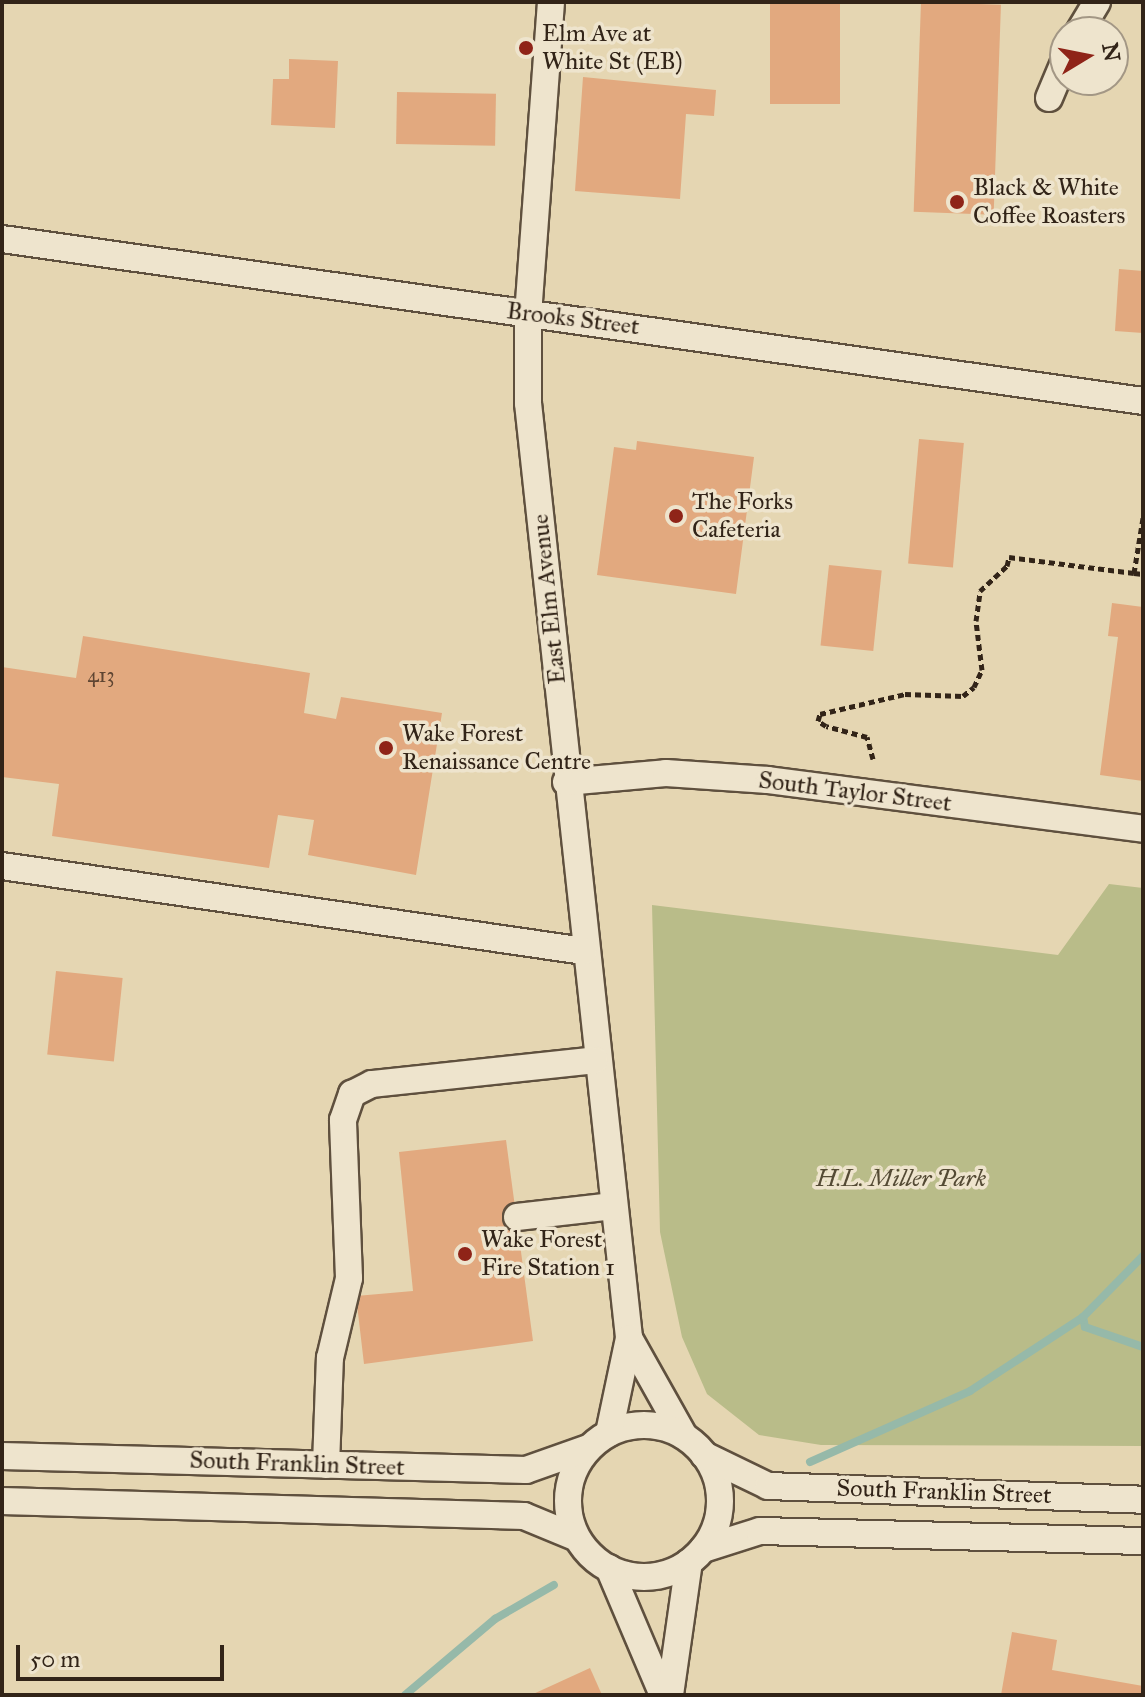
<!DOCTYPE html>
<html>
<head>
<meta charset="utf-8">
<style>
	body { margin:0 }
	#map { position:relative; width:1145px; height:1697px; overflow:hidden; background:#e5d6b2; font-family:"IM FELL Great Primer",serif }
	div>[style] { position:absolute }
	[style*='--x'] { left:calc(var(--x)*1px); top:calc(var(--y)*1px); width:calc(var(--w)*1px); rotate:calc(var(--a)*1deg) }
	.green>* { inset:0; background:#b9bc89 }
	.stream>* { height:8px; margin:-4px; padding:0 4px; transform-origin:4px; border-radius:4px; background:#96b9a9 }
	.building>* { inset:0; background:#e2a97f; transform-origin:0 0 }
	.path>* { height:5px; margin-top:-2.5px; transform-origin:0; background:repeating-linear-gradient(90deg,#322418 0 6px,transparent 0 10px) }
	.roads { filter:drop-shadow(2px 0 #5f503e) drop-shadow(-2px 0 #5f503e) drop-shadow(0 2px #5f503e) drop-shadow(0 -2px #5f503e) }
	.minor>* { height:26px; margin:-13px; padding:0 13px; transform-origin:13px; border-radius:13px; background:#eee4cd }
	.minor>.ring { margin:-13px; padding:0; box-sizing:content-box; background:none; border:26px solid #eee4cd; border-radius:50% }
	.dots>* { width:22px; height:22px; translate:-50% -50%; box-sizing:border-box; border:4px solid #eee4cd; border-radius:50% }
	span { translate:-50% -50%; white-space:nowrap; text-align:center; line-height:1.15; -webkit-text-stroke:7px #eee4cd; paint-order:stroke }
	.number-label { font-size:20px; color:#5e4532 }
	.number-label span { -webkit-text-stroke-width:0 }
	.poi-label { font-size:24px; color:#322418 }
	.left { translate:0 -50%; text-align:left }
	.street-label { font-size:24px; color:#322418 }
	.park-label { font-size:24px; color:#544a34; font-style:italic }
	.frame { position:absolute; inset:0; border:4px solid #322418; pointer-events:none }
	.north { position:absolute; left:1049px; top:16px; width:80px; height:80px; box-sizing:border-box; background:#eee4cd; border:2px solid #a39785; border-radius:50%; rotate:80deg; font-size:22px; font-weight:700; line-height:32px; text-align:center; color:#322418 }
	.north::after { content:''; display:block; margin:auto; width:28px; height:36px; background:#8f2418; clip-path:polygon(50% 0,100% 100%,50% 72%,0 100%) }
	.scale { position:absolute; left:16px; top:1645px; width:208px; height:36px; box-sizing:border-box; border:4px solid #322418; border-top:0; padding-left:10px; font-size:24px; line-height:28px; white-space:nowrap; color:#322418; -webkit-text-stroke:6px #eee4cd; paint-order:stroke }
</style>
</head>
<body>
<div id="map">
	<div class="green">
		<i style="clip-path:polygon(1109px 884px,1143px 888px,1143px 1446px,821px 1445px,759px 1435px,707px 1394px,682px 1337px,660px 1232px,652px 905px,1058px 955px)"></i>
	</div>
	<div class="stream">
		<i style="--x:1083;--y:1317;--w:10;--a:79"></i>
		<i style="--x:1085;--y:1327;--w:61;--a:19"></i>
		<i style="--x:810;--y:1462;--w:175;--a:-23.9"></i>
		<i style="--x:970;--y:1391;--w:135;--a:-33.2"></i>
		<i style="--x:1083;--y:1317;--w:86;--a:-45.5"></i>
		<i style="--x:405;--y:1695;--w:118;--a:-40.2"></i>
		<i style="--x:495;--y:1619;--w:68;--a:-30"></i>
	</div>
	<div class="building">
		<i style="left:770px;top:2px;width:70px;height:102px"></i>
		<i style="left:921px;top:2px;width:80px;height:210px;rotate:2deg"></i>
		<i style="clip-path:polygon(289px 59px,338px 61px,335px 128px,271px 125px,273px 79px,289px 79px)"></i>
		<i style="clip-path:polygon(583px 77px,716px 90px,714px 116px,686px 114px,680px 199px,575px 191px)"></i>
		<i style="left:397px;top:92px;width:99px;height:52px;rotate:1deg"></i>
		<i style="clip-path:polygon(1119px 269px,1143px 271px,1143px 333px,1115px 331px)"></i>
		<i style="left:919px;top:439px;width:45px;height:125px;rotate:5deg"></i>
		<i style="clip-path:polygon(637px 441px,754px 457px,736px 594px,597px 575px,614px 447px,636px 450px)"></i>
		<i style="left:829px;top:565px;width:53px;height:81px;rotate:6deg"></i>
		<i style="clip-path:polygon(1112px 603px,1143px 607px,1143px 781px,1100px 775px,1118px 637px,1108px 636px)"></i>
		<i style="clip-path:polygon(83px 636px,310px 673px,304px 713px,336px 719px,341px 697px,442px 713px,416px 875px,308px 855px,314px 820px,278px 815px,269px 868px,52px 836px,59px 784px,2px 777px,2px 667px,76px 678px)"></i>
		<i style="left:56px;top:971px;width:67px;height:84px;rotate:6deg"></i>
		<i style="clip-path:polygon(506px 1140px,533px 1341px,364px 1364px,356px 1296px,413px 1291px,399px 1152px)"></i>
		<i style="clip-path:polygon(1012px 1632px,1057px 1640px,1052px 1670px,1143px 1686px,1143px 1695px,1001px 1695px)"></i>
		<i style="clip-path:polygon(590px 1668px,602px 1695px,531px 1695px)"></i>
	</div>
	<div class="path">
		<i style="--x:1134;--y:573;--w:9;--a:6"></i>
		<i style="--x:873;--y:759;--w:23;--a:-105"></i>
		<i style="--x:867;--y:737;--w:42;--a:-165"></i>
		<i style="--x:826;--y:726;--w:9;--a:-148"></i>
		<i style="--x:818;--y:721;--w:7;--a:-74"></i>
		<i style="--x:820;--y:714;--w:87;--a:-13.2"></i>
		<i style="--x:905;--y:694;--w:58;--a:2"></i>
		<i style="--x:963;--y:696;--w:14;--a:-39"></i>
		<i style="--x:974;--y:687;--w:19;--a:-65"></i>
		<i style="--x:982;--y:670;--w:49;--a:-97"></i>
		<i style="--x:976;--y:621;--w:30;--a:-82"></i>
		<i style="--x:980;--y:591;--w:37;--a:-43"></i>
		<i style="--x:1007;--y:566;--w:9;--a:-77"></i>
		<i style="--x:1009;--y:557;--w:126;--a:7.3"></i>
		<i style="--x:1134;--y:573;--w:56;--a:-80.7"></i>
	</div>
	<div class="roads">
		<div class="minor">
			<i style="--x:551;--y:2;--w:313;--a:94.2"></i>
			<i style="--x:528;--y:314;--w:89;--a:90"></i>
			<i style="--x:528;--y:403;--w:940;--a:83.83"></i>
			<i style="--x:629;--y:1338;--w:112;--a:60.7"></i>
			<i style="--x:1079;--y:32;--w:35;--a:-59"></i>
			<i style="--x:1049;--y:98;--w:41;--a:-67.2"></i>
			<i style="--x:2;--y:239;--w:1152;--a:8.08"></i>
			<i style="--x:566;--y:782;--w:100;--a:-5.1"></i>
			<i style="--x:666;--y:773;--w:102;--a:3.9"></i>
			<i style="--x:768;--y:780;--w:378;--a:7.4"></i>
			<i style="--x:2;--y:866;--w:588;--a:8.31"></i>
			<i style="--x:517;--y:1217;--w:97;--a:-6.5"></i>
			<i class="ring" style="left:568px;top:1425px;width:126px;height:126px"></i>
			<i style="--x:609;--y:1433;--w:97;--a:-78.1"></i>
			<i style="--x:704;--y:1455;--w:71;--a:25.8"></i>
			<i style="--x:768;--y:1486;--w:375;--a:2.1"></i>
			<i style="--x:2;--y:1456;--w:524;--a:1.53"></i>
			<i style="--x:526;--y:1470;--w:66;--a:-19.5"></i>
			<i style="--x:326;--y:1465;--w:107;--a:-87.9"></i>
			<i style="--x:330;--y:1358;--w:82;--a:-76.6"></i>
			<i style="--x:349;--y:1278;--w:158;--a:-92.2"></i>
			<i style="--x:343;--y:1120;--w:28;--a:-71"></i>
			<i style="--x:352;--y:1094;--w:22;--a:-27"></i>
			<i style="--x:372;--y:1084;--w:224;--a:-6.1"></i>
			<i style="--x:2;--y:1501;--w:522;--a:1.65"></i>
			<i style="--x:524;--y:1516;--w:57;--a:22.5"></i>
			<i style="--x:703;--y:1549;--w:60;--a:-17.5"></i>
			<i style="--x:760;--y:1531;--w:383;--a:1.5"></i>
			<i style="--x:609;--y:1568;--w:138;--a:67"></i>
			<i style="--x:670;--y:1695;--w:134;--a:-81.9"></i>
		</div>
	</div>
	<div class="dots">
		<i style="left:526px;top:48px;background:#8f2418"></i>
		<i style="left:957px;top:202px;background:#8f2418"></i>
		<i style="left:676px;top:516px;background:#8f2418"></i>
		<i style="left:386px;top:748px;background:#8f2418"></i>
		<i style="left:465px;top:1254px;background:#8f2418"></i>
	</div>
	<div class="number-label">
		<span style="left:101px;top:675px">413</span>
	</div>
	<div class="poi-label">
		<span class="left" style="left:542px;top:48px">Elm Ave at<br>White St (EB)</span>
		<span class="left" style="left:973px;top:202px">Black &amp; White<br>Coffee Roasters</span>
		<span class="left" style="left:692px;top:516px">The Forks<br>Cafeteria</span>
		<span class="left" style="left:402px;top:748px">Wake Forest<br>Renaissance Centre</span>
		<span class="left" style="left:481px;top:1254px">Wake Forest<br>Fire Station 1</span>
	</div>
	<div class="street-label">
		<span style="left:573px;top:319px;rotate:7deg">Brooks Street</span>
		<span style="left:549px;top:599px;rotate:-96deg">East Elm Avenue</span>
		<span style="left:855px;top:792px;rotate:7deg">South Taylor Street</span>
		<span style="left:297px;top:1464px;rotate:2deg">South Franklin Street</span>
		<span style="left:944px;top:1492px;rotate:2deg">South Franklin Street</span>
	</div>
	<div class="park-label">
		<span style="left:901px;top:1179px">H.L. Miller Park</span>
	</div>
	<div class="frame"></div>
	<div class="north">N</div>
	<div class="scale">50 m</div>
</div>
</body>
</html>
